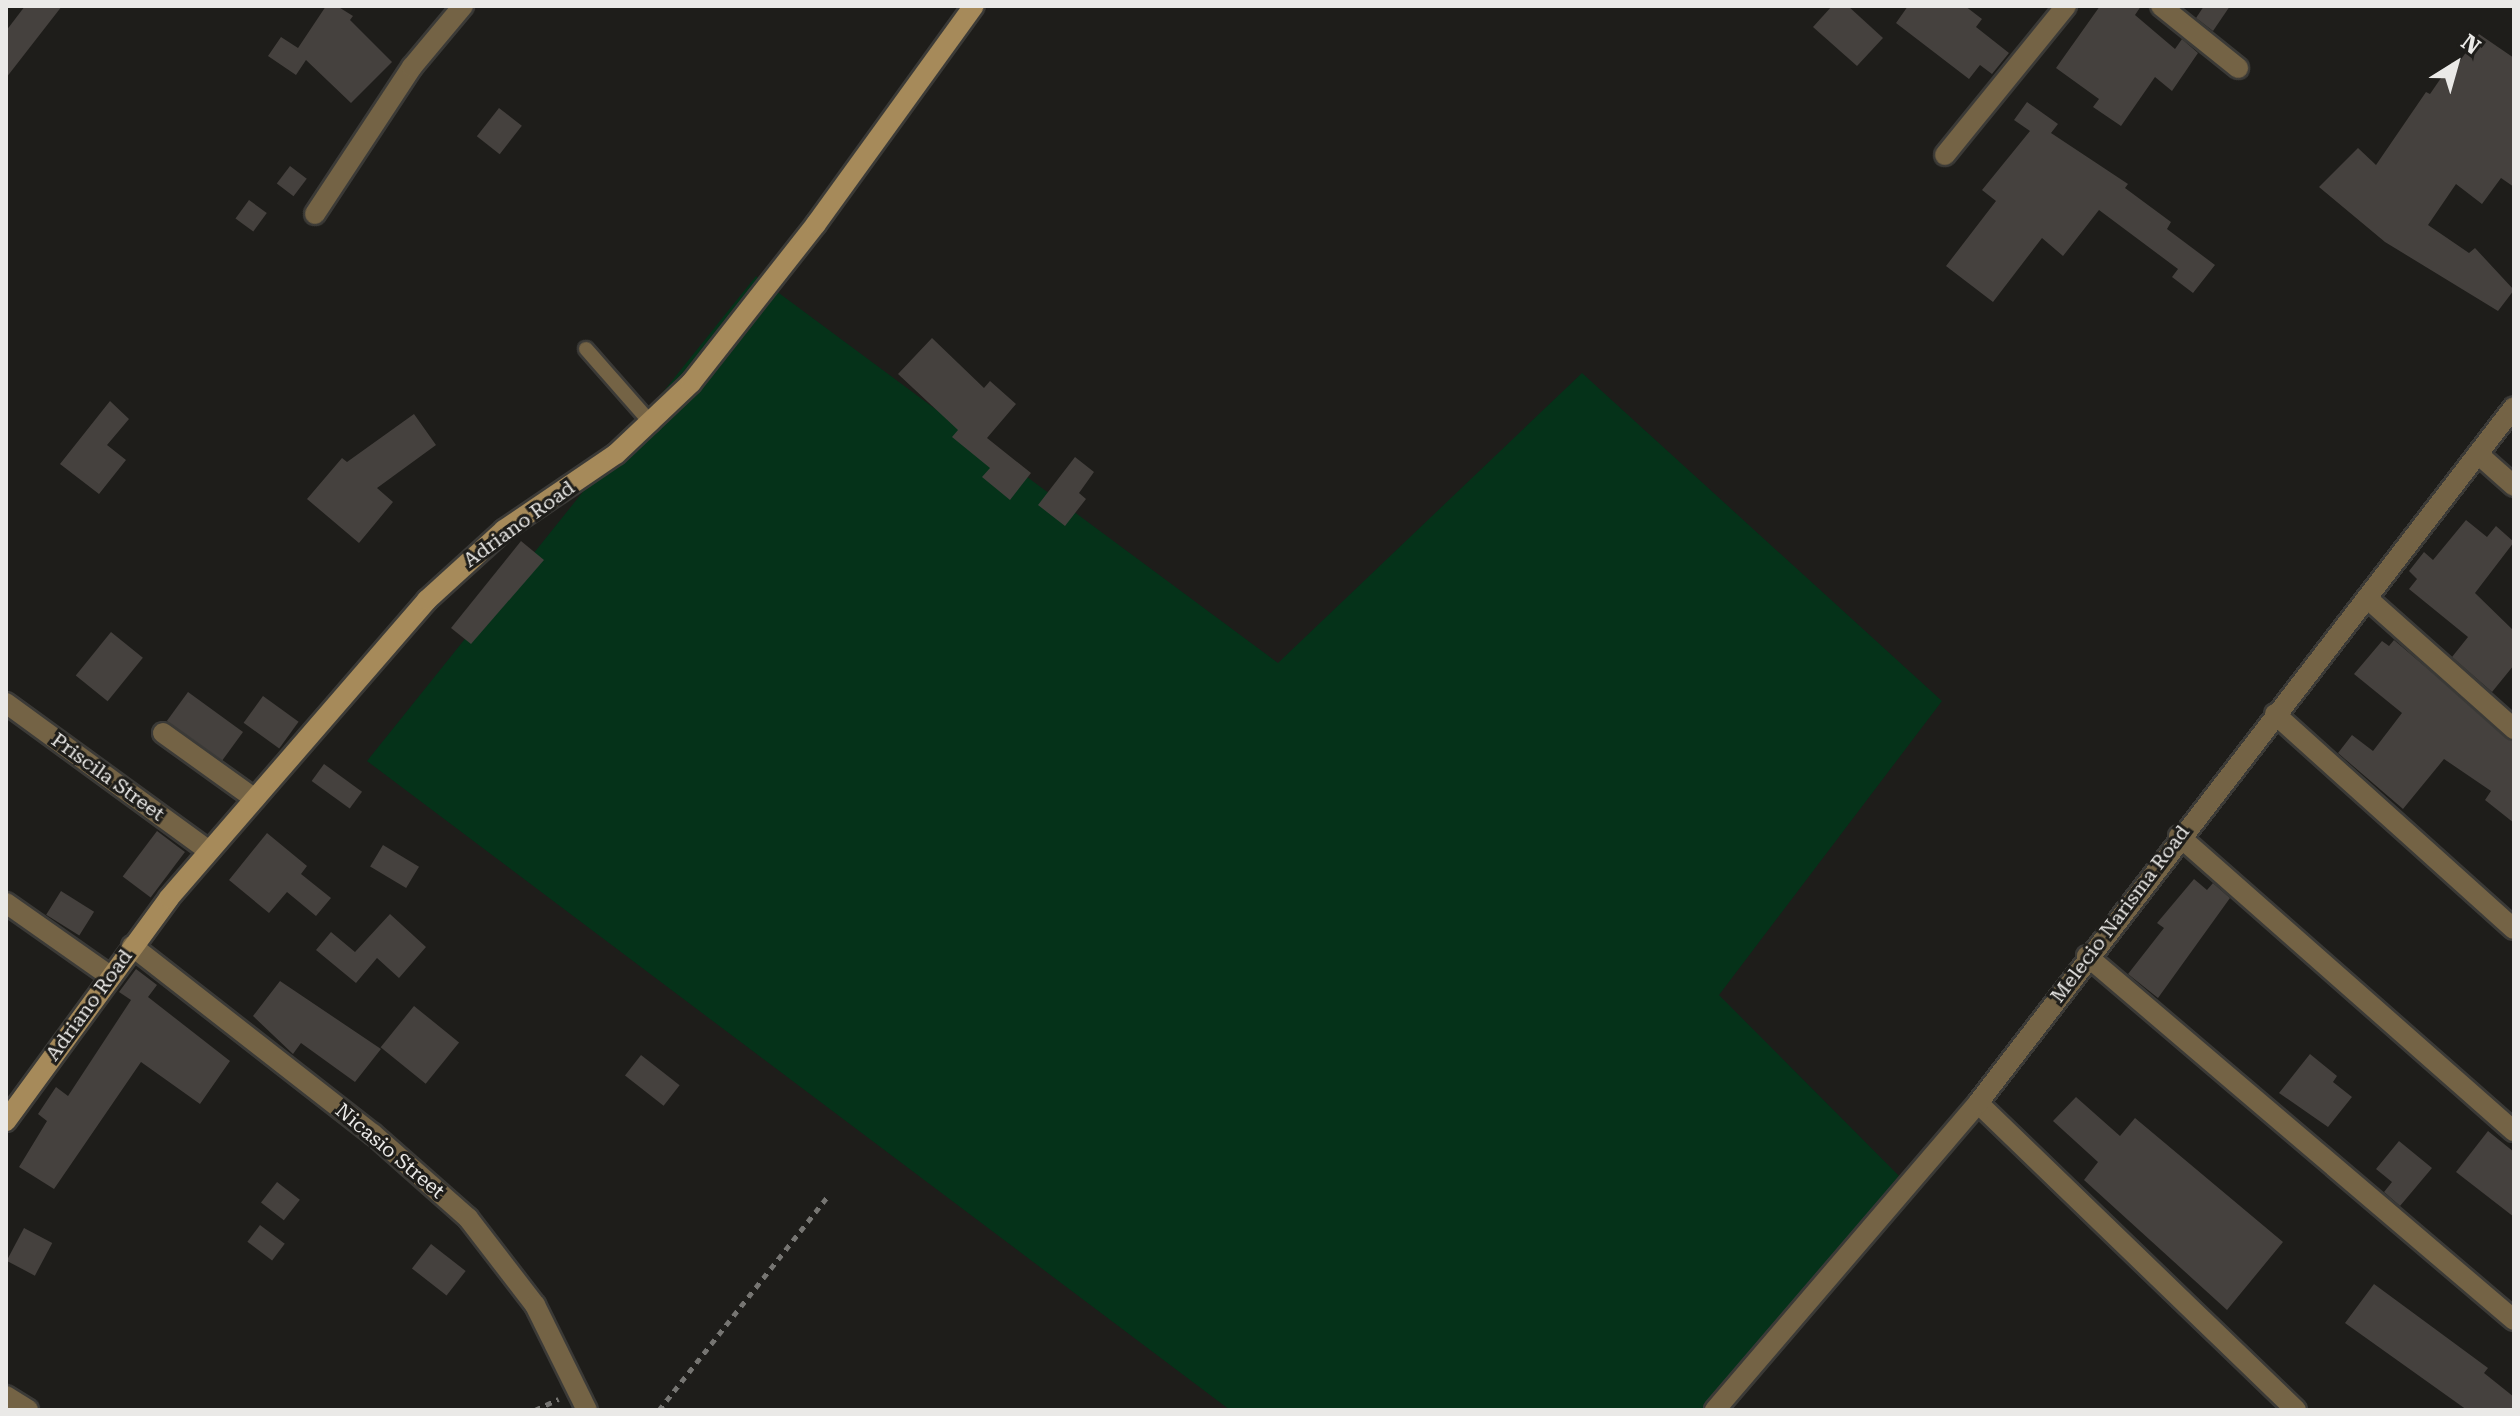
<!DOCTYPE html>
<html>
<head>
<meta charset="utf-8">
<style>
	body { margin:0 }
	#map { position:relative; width:2520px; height:1416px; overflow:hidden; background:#1e1d1a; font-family:"Roboto Serif",serif }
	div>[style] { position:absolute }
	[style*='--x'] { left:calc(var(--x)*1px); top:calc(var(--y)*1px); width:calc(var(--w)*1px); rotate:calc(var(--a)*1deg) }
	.green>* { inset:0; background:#053219 }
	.building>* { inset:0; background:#45413e; transform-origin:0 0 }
	.path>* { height:5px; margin-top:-2.5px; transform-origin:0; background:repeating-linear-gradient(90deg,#767572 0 6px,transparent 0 12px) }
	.roads { filter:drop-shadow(2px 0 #3b3a37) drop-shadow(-2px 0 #3b3a37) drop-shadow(0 2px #3b3a37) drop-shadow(0 -2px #3b3a37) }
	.lane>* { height:14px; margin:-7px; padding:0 7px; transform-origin:7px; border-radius:7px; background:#746345 }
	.street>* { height:20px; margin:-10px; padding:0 10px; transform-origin:10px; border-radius:10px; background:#746345 }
	.secondary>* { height:20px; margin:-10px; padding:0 10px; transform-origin:10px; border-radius:10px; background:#a68a5a }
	span { translate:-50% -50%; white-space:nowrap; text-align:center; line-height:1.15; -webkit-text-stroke:6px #1e1d1a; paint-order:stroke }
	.street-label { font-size:20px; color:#eae9e7 }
	.frame { position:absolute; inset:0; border:8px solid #eae9e7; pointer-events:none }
	.north { position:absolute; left:2416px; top:24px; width:80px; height:80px; -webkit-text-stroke:6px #1e1d1a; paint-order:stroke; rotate:37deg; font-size:22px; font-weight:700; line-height:32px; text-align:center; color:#eae9e7 }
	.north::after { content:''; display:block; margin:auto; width:28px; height:36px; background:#eae9e7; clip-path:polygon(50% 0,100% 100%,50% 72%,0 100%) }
</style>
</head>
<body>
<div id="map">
	<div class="green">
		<i style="clip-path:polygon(756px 276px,1278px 663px,1582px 373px,1942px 701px,1719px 995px,1914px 1191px,1704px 1410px,1230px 1410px,367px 761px)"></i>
	</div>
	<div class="building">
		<i style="clip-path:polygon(25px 6px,62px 6px,6px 78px,6px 31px)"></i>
		<i style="clip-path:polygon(326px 6px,337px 6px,353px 16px,350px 20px,392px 62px,351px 103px,306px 60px,296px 75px,268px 56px,281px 37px,298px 48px)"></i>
		<i style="clip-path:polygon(1832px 6px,1848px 6px,1883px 38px,1857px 66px,1813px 27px)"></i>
		<i style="clip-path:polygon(1908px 6px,1965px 6px,1982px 19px,1976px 27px,2009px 53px,1992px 74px,1980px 65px,1969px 79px,1896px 23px)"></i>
		<i style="clip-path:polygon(2100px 6px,2141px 6px,2135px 15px,2175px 49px,2182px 39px,2198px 53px,2172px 91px,2155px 77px,2121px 126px,2093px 107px,2099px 99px,2056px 68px)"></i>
		<i style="clip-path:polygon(2204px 6px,2230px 6px,2213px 31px,2196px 18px)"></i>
		<i style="clip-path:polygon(2479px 34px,2514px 58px,2514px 187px,2501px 178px,2482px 204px,2456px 184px,2428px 225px,2469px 253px,2475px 248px,2514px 290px,2498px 311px,2385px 242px,2319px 187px,2358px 148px,2376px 165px,2426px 92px,2430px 94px,2452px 62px,2457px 65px)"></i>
		<i style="clip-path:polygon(2027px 102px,2058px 124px,2051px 133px,2128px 184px,2125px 188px,2171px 222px,2167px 229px,2215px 265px,2193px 293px,2172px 277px,2178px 269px,2099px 210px,2063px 256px,2042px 238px,1993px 302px,1946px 266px,1996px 201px,1982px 190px,2030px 131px,2014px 120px)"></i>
		<i style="left:499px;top:108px;width:29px;height:36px;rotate:38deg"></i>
		<i style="left:290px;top:166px;width:21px;height:22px;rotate:37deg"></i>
		<i style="left:249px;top:200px;width:22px;height:23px;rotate:36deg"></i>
		<i style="clip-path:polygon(932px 338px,984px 388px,990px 381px,1016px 404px,987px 438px,1031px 473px,1010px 500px,982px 477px,990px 468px,952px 437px,958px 430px,898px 374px)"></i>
		<i style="clip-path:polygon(110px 401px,129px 419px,107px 445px,126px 460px,99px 494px,60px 464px)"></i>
		<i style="clip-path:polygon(414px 414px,436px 445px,377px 488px,393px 502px,359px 543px,307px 499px,342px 458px,347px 462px)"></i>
		<i style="clip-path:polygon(1075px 457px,1094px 472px,1079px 493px,1086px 499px,1065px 526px,1038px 505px)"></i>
		<i style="clip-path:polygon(2466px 520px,2487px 537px,2496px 526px,2514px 542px,2475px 593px,2514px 631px,2514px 665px,2492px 692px,2452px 657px,2468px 637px,2409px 589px,2417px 579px,2409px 571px,2424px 552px,2433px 560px)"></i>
		<i style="clip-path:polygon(521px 541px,544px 560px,471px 644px,451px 628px)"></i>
		<i style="left:111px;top:632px;width:41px;height:56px;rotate:39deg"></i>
		<i style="clip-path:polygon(2394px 640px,2514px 742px,2514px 823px,2485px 800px,2491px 791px,2444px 759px,2403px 809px,2338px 753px,2352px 735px,2373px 751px,2402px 713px,2354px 674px,2382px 641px,2389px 646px)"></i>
		<i style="left:188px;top:692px;width:68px;height:36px;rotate:36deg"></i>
		<i style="left:263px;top:696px;width:44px;height:33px;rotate:36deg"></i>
		<i style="left:324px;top:764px;width:47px;height:21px;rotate:36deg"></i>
		<i style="left:157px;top:831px;width:35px;height:57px;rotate:37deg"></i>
		<i style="clip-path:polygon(267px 833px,307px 866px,301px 874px,331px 898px,316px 916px,287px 892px,269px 913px,229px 880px)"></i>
		<i style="left:383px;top:845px;width:42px;height:25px;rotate:31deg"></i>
		<i style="clip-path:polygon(2194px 879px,2207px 890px,2213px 883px,2230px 898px,2158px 998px,2128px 974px,2164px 928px,2157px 923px)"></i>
		<i style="left:61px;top:891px;width:39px;height:28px;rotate:32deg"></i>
		<i style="clip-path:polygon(390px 914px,426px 947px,399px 978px,377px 958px,356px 983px,316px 950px,331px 932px,355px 952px)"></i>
		<i style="clip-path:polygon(136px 969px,157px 985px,148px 997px,230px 1061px,200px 1104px,141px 1062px,54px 1189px,19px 1167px,47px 1121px,38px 1114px,56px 1087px,68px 1096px,131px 1000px,119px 992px)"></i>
		<i style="clip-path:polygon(280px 981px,381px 1049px,355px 1082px,301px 1043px,293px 1054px,253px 1016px)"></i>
		<i style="left:414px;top:1006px;width:58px;height:53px;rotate:39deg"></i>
		<i style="clip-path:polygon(2310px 1054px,2337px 1076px,2333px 1082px,2352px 1097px,2328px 1127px,2279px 1093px)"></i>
		<i style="left:641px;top:1055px;width:49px;height:26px;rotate:38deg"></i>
		<i style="clip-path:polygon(2076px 1097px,2120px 1136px,2135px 1118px,2283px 1242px,2227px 1310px,2084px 1180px,2098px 1162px,2053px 1121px)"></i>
		<i style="clip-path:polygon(2488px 1131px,2514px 1152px,2514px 1217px,2456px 1172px)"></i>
		<i style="clip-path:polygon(2399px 1141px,2432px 1168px,2400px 1206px,2384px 1192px,2392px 1182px,2376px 1169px)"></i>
		<i style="left:277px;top:1182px;width:29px;height:26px;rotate:38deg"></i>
		<i style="left:260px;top:1225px;width:31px;height:21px;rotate:37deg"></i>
		<i style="left:24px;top:1228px;width:32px;height:37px;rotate:28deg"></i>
		<i style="left:431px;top:1244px;width:44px;height:31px;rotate:38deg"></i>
		<i style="clip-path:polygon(2374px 1284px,2488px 1368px,2484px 1373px,2514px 1397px,2514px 1410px,2467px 1410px,2345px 1323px)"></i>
	</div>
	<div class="path">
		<i style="--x:535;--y:1410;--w:26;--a:-25"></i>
		<i style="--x:659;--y:1410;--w:273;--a:-51.7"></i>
	</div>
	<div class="roads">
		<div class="lane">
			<i style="--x:586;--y:349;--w:100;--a:48.7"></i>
		</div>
		<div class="street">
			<i style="--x:2161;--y:6;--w:99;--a:38.8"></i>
			<i style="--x:1945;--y:155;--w:192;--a:-50.9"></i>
			<i style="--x:315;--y:214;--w:176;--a:-56.6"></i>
			<i style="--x:412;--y:67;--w:80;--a:-50.1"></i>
			<i style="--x:2478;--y:454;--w:48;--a:41.6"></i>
			<i style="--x:2367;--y:598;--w:197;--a:41.7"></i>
			<i style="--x:6;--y:703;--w:251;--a:36.1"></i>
			<i style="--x:2275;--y:714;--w:321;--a:42"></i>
			<i style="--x:163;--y:733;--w:113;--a:35.7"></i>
			<i style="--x:2179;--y:836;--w:446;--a:41.4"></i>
			<i style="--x:6;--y:903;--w:127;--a:35.1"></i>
			<i style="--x:132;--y:946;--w:306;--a:38"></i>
			<i style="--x:373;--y:1134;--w:127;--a:41.5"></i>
			<i style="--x:468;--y:1218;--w:110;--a:52.4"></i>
			<i style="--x:535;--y:1305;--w:117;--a:63.7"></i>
			<i style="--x:2087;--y:956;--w:561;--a:40.45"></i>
			<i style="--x:1978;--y:1103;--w:442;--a:44"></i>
			<i style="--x:6;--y:1396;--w:26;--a:32"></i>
			<i style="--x:1715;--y:1410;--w:404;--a:-49.4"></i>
			<i style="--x:1978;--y:1103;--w:878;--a:-52.4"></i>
		</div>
		<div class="secondary">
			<i style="--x:6;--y:1121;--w:276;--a:-53.8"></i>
			<i style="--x:169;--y:898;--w:394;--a:-49.1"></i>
			<i style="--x:427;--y:600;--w:104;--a:-42.3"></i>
			<i style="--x:504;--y:530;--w:135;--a:-34.2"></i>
			<i style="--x:616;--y:454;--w:103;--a:-43.4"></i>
			<i style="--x:691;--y:383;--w:202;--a:-51.8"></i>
			<i style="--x:816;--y:224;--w:269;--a:-54.1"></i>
		</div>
	</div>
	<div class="street-label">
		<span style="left:519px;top:524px;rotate:-36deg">Adriano Road</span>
		<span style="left:108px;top:777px;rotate:36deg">Priscila Street</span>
		<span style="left:2120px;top:914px;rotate:-53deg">Melecio Narisma Road</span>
		<span style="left:89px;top:1005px;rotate:-54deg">Adriano Road</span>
		<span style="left:390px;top:1151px;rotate:40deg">Nicasio Street</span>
	</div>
	<div class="frame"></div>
	<div class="north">N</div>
</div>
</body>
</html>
